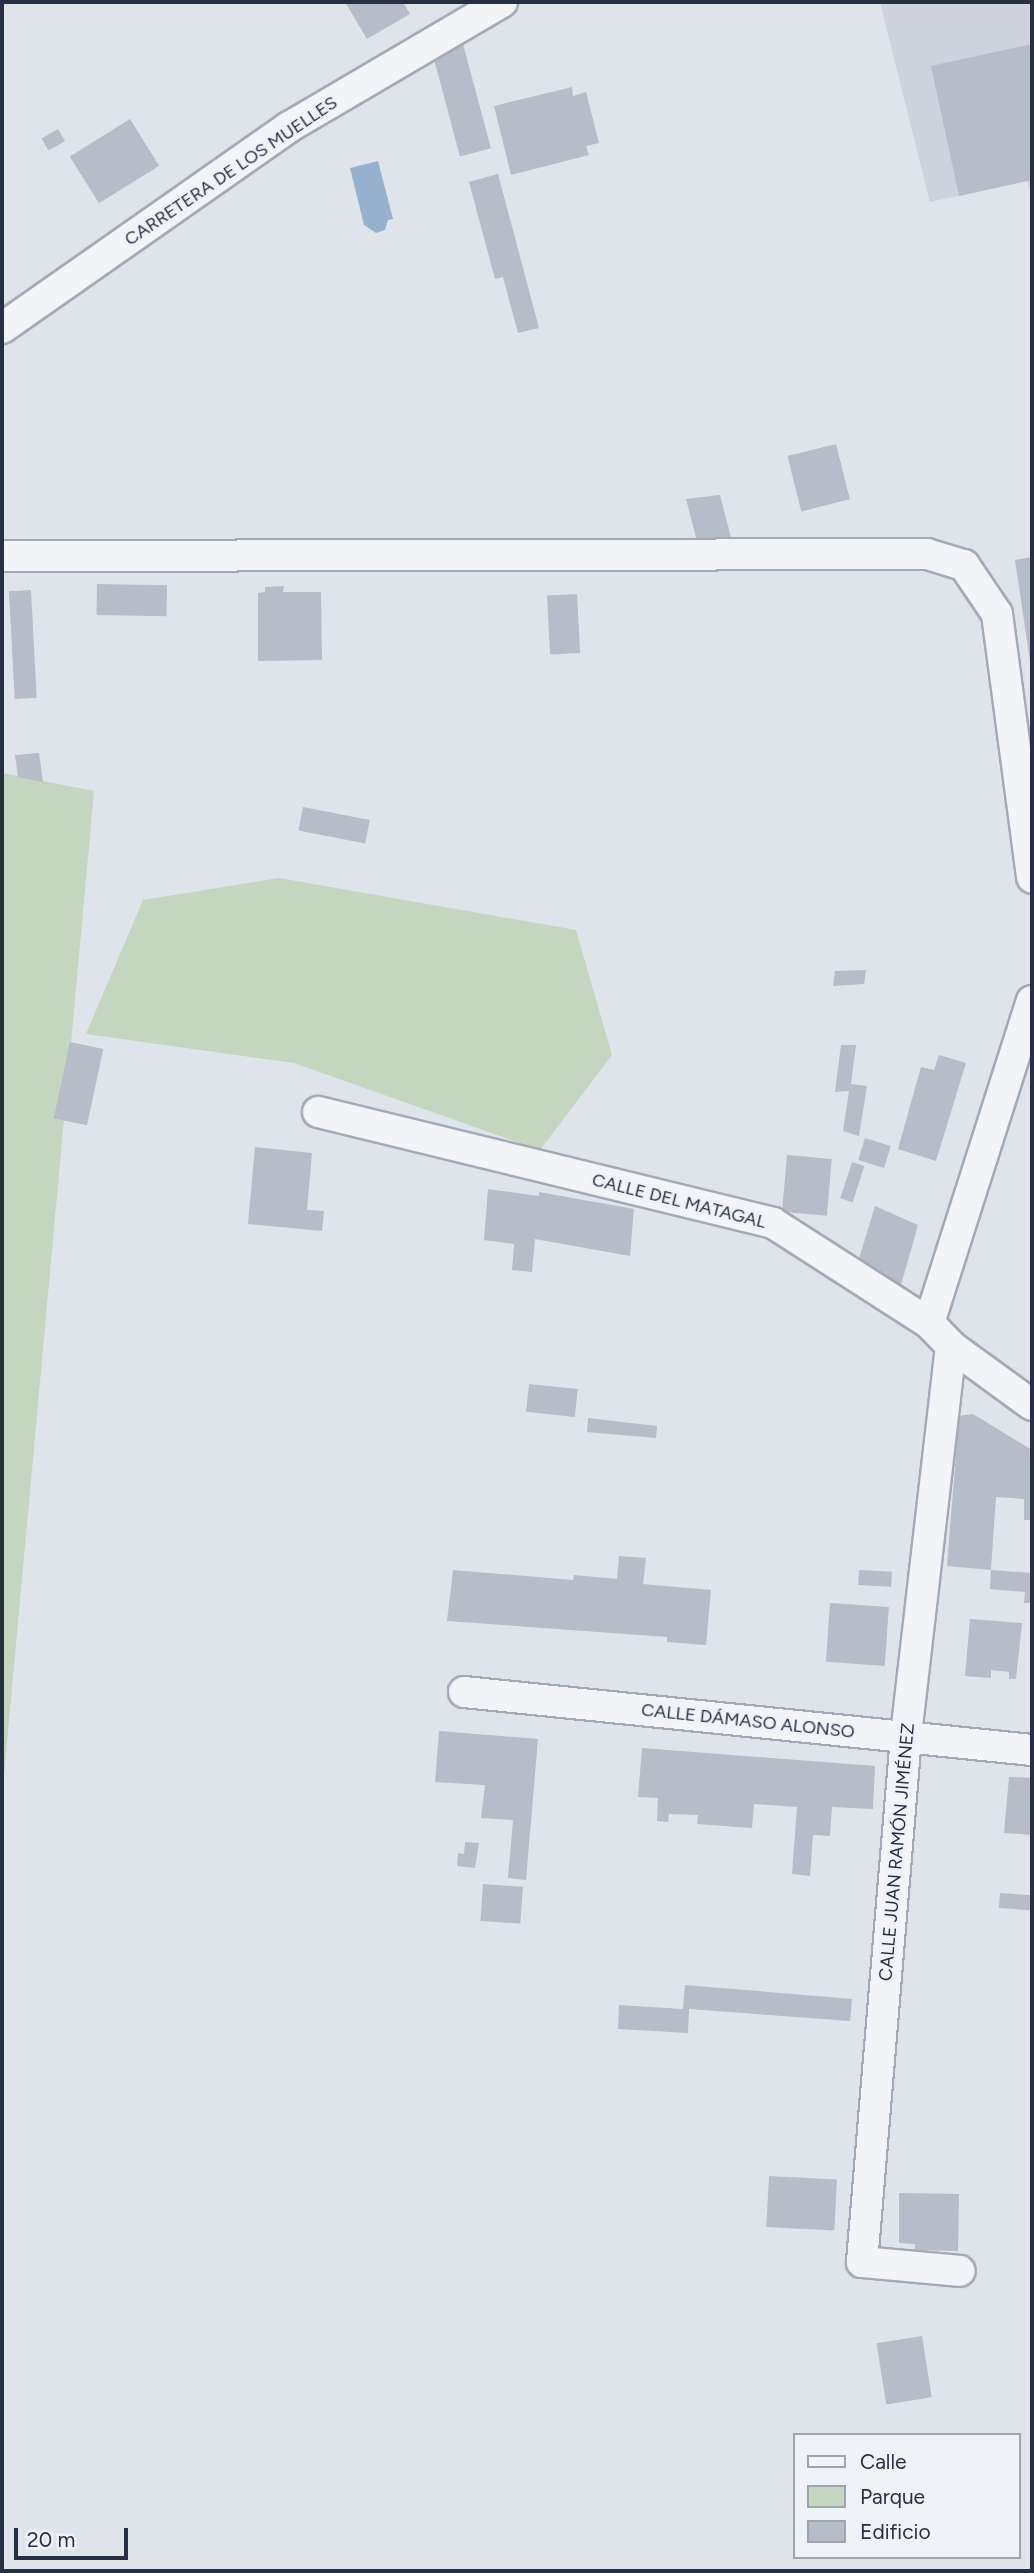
<!DOCTYPE html>
<html>
<head>
<meta charset="utf-8">
<style>
	body { margin:0 }
	#map { position:relative; width:1034px; height:2573px; overflow:hidden; background:#dfe3ea; font-family:Figtree,sans-serif }
	div>[style] { position:absolute }
	[style*='--x'] { left:calc(var(--x)*1px); top:calc(var(--y)*1px); width:calc(var(--w)*1px); rotate:calc(var(--a)*1deg) }
	.built>* { inset:0; background:#cdd2dc }
	.green>* { inset:0; background:#c4d5c0 }
	.water>* { inset:0; background:#97b0cd }
	.building>* { inset:0; background:#b6bcc8; transform-origin:0 0 }
	.roads { filter:drop-shadow(2px 0 #a4aab5) drop-shadow(-2px 0 #a4aab5) drop-shadow(0 2px #a4aab5) drop-shadow(0 -2px #a4aab5) }
	.minor>* { height:30px; margin:-15px; padding:0 15px; transform-origin:15px; border-radius:15px; background:#f2f4f8 }
	span { translate:-50% -50%; white-space:nowrap; text-align:center; line-height:1.15; -webkit-text-stroke:6px #eff2f7; paint-order:stroke }
	.street-label { font-size:18px; color:#273043 }
	.frame { position:absolute; inset:0; border:4px solid #273043; pointer-events:none }
	.legend { position:absolute; left:793px; top:2433px; width:228px; height:126px; box-sizing:border-box; background:#eff2f7; border:2px solid #9fa4af; margin:0; padding:9px 12px; list-style:none; font-size:21px; color:#273043 }
	.legend li { display:flex; align-items:center; gap:14px; height:35px }
	.legend b { width:35px; border:2px solid #9fa4af }
	.scale { position:absolute; left:14px; top:2528px; width:114px; height:32px; box-sizing:border-box; border:4px solid #273043; border-top:0; padding-left:9px; font-size:21px; line-height:24px; white-space:nowrap; color:#273043; -webkit-text-stroke:5px #eff2f7; paint-order:stroke }
</style>
</head>
<body>
<div id="map">
	<div class="built">
		<i style="clip-path:polygon(880px 2px,1032px 2px,1032px 195px,1027px 181px,930px 202px)"></i>
	</div>
	<div class="green">
		<i style="clip-path:polygon(2px 773px,94px 791px,2px 1797px)"></i>
		<i style="clip-path:polygon(279px 878px,576px 930px,612px 1055px,540px 1150px,294px 1063px,86px 1034px,143px 900px)"></i>
	</div>
	<div class="water">
		<i style="clip-path:polygon(378px 161px,393px 219px,388px 220px,385px 230px,376px 233px,364px 225px,350px 168px)"></i>
	</div>
	<div class="building">
		<i style="clip-path:polygon(345px 2px,403px 2px,410px 14px,367px 39px)"></i>
		<i style="left:463px;top:44px;width:108px;height:32px;rotate:75deg"></i>
		<i style="clip-path:polygon(1032px 44px,1032px 180px,959px 196px,931px 66px)"></i>
		<i style="clip-path:polygon(572px 87px,573px 96px,586px 92px,599px 143px,586px 146px,589px 155px,511px 175px,494px 106px)"></i>
		<i style="left:130px;top:119px;width:55px;height:71px;rotate:58deg"></i>
		<i style="left:58px;top:129px;width:14px;height:19px;rotate:60deg"></i>
		<i style="clip-path:polygon(498px 174px,539px 328px,518px 333px,503px 277px,495px 279px,469px 182px)"></i>
		<i style="left:836px;top:444px;width:57px;height:50px;rotate:76deg"></i>
		<i style="clip-path:polygon(720px 495px,734px 549px,699px 549px,686px 499px)"></i>
		<i style="clip-path:polygon(1032px 557px,1032px 668px,1031px 668px,1015px 560px)"></i>
		<i style="left:97px;top:584px;width:70px;height:31px;rotate:1deg"></i>
		<i style="clip-path:polygon(284px 586px,283px 592px,321px 592px,322px 660px,258px 661px,258px 593px,265px 592px,265px 587px)"></i>
		<i style="left:31px;top:590px;width:108px;height:22px;rotate:87deg"></i>
		<i style="left:577px;top:594px;width:59px;height:30px;rotate:87deg"></i>
		<i style="clip-path:polygon(39px 753px,43px 782px,18px 777px,15px 755px)"></i>
		<i style="left:303px;top:807px;width:68px;height:24px;rotate:11deg"></i>
		<i style="clip-path:polygon(866px 970px,864px 984px,833px 986px,835px 971px)"></i>
		<i style="left:70px;top:1042px;width:34px;height:78px;rotate:12deg"></i>
		<i style="clip-path:polygon(841px 1045px,856px 1045px,851px 1084px,867px 1086px,859px 1136px,843px 1131px,849px 1091px,835px 1092px)"></i>
		<i style="clip-path:polygon(939px 1055px,966px 1063px,936px 1161px,898px 1149px,921px 1067px,934px 1070px)"></i>
		<i style="left:865px;top:1138px;width:27px;height:23px;rotate:17deg"></i>
		<i style="clip-path:polygon(255px 1147px,312px 1153px,307px 1210px,324px 1211px,322px 1231px,248px 1224px)"></i>
		<i style="left:787px;top:1155px;width:45px;height:57px;rotate:5deg"></i>
		<i style="left:852px;top:1162px;width:13px;height:38px;rotate:18deg"></i>
		<i style="clip-path:polygon(488px 1189px,539px 1196px,539px 1192px,634px 1209px,630px 1256px,535px 1239px,532px 1272px,512px 1270px,514px 1244px,484px 1240px)"></i>
		<i style="clip-path:polygon(875px 1206px,918px 1225px,901px 1285px,859px 1259px)"></i>
		<i style="left:529px;top:1384px;width:49px;height:28px;rotate:6deg"></i>
		<i style="clip-path:polygon(973px 1414px,1032px 1450px,1032px 1520px,1024px 1520px,1024px 1499px,996px 1497px,991px 1570px,1032px 1573px,1032px 1603px,1024px 1603px,1025px 1592px,990px 1589px,991px 1570px,947px 1566px,959px 1416px)"></i>
		<i style="clip-path:polygon(588px 1418px,657px 1426px,656px 1438px,587px 1432px)"></i>
		<i style="clip-path:polygon(619px 1556px,646px 1558px,643px 1584px,711px 1590px,706px 1645px,667px 1642px,667px 1637px,447px 1621px,453px 1570px,573px 1580px,574px 1575px,617px 1579px)"></i>
		<i style="left:859px;top:1570px;width:33px;height:15px;rotate:3deg"></i>
		<i style="left:830px;top:1603px;width:59px;height:59px;rotate:4deg"></i>
		<i style="clip-path:polygon(970px 1619px,1022px 1623px,1016px 1679px,1009px 1679px,1009px 1672px,991px 1670px,991px 1678px,965px 1676px)"></i>
		<i style="clip-path:polygon(439px 1731px,538px 1739px,526px 1880px,508px 1878px,513px 1820px,481px 1818px,485px 1785px,435px 1782px)"></i>
		<i style="clip-path:polygon(642px 1748px,875px 1766px,873px 1809px,832px 1807px,830px 1836px,813px 1835px,810px 1876px,792px 1874px,797px 1807px,754px 1804px,752px 1828px,697px 1824px,698px 1815px,669px 1814px,668px 1822px,657px 1821px,658px 1798px,638px 1797px)"></i>
		<i style="clip-path:polygon(1009px 1777px,1032px 1778px,1032px 1835px,1004px 1833px)"></i>
		<i style="clip-path:polygon(465px 1842px,479px 1843px,475px 1868px,457px 1866px,458px 1853px,464px 1854px)"></i>
		<i style="left:483px;top:1884px;width:40px;height:37px;rotate:4deg"></i>
		<i style="left:1000px;top:1893px;width:31px;height:15px;rotate:4deg"></i>
		<i style="clip-path:polygon(685px 1985px,852px 1999px,850px 2021px,689px 2009px,688px 2033px,618px 2029px,619px 2005px,683px 2009px)"></i>
		<i style="left:769px;top:2176px;width:68px;height:51px;rotate:3deg"></i>
		<i style="clip-path:polygon(899px 2193px,959px 2194px,958px 2251px,915px 2250px,915px 2244px,899px 2243px)"></i>
		<i style="left:922px;top:2336px;width:62px;height:46px;rotate:81deg"></i>
	</div>
	<div class="roads">
		<div class="minor">
			<i style="--x:2;--y:328;--w:350;--a:-35"></i>
			<i style="--x:289;--y:127;--w:247;--a:-30.4"></i>
			<i style="--x:2;--y:556;--w:925;--a:-0.12"></i>
			<i style="--x:927;--y:554;--w:39;--a:17"></i>
			<i style="--x:964;--y:565;--w:59;--a:56"></i>
			<i style="--x:997;--y:614;--w:266;--a:82.4"></i>
			<i style="--x:318;--y:1112;--w:468;--a:13.7"></i>
			<i style="--x:773;--y:1223;--w:185;--a:32.7"></i>
			<i style="--x:929;--y:1323;--w:32;--a:46"></i>
			<i style="--x:951;--y:1346;--w:100;--a:36.1"></i>
			<i style="--x:929;--y:1323;--w:338;--a:-72.3"></i>
			<i style="--x:951;--y:1346;--w:394;--a:96.6"></i>
			<i style="--x:906;--y:1737;--w:527;--a:94.79"></i>
			<i style="--x:862;--y:2262;--w:98;--a:5.2"></i>
			<i style="--x:464;--y:1692;--w:571;--a:5.83"></i>
		</div>
	</div>
	<div class="street-label">
		<span style="left:231px;top:171px;rotate:-34deg">CARRETERA DE LOS MUELLES</span>
		<span style="left:679px;top:1201px;rotate:14deg">CALLE DEL MATAGAL</span>
		<span style="left:748px;top:1721px;rotate:6deg">CALLE DÁMASO ALONSO</span>
		<span style="left:897px;top:1852px;rotate:-85deg">CALLE JUAN RAMÓN JIMÉNEZ</span>
	</div>
	<div class="frame"></div>
	<ul class="legend">
	<li><b style="height:9px;background:#f2f4f8"></b>Calle</li>
	<li><b style="height:19px;background:#c4d5c0"></b>Parque</li>
	<li><b style="height:19px;background:#b6bcc8"></b>Edificio</li>
	</ul>
	<div class="scale">20 m</div>
</div>
</body>
</html>
